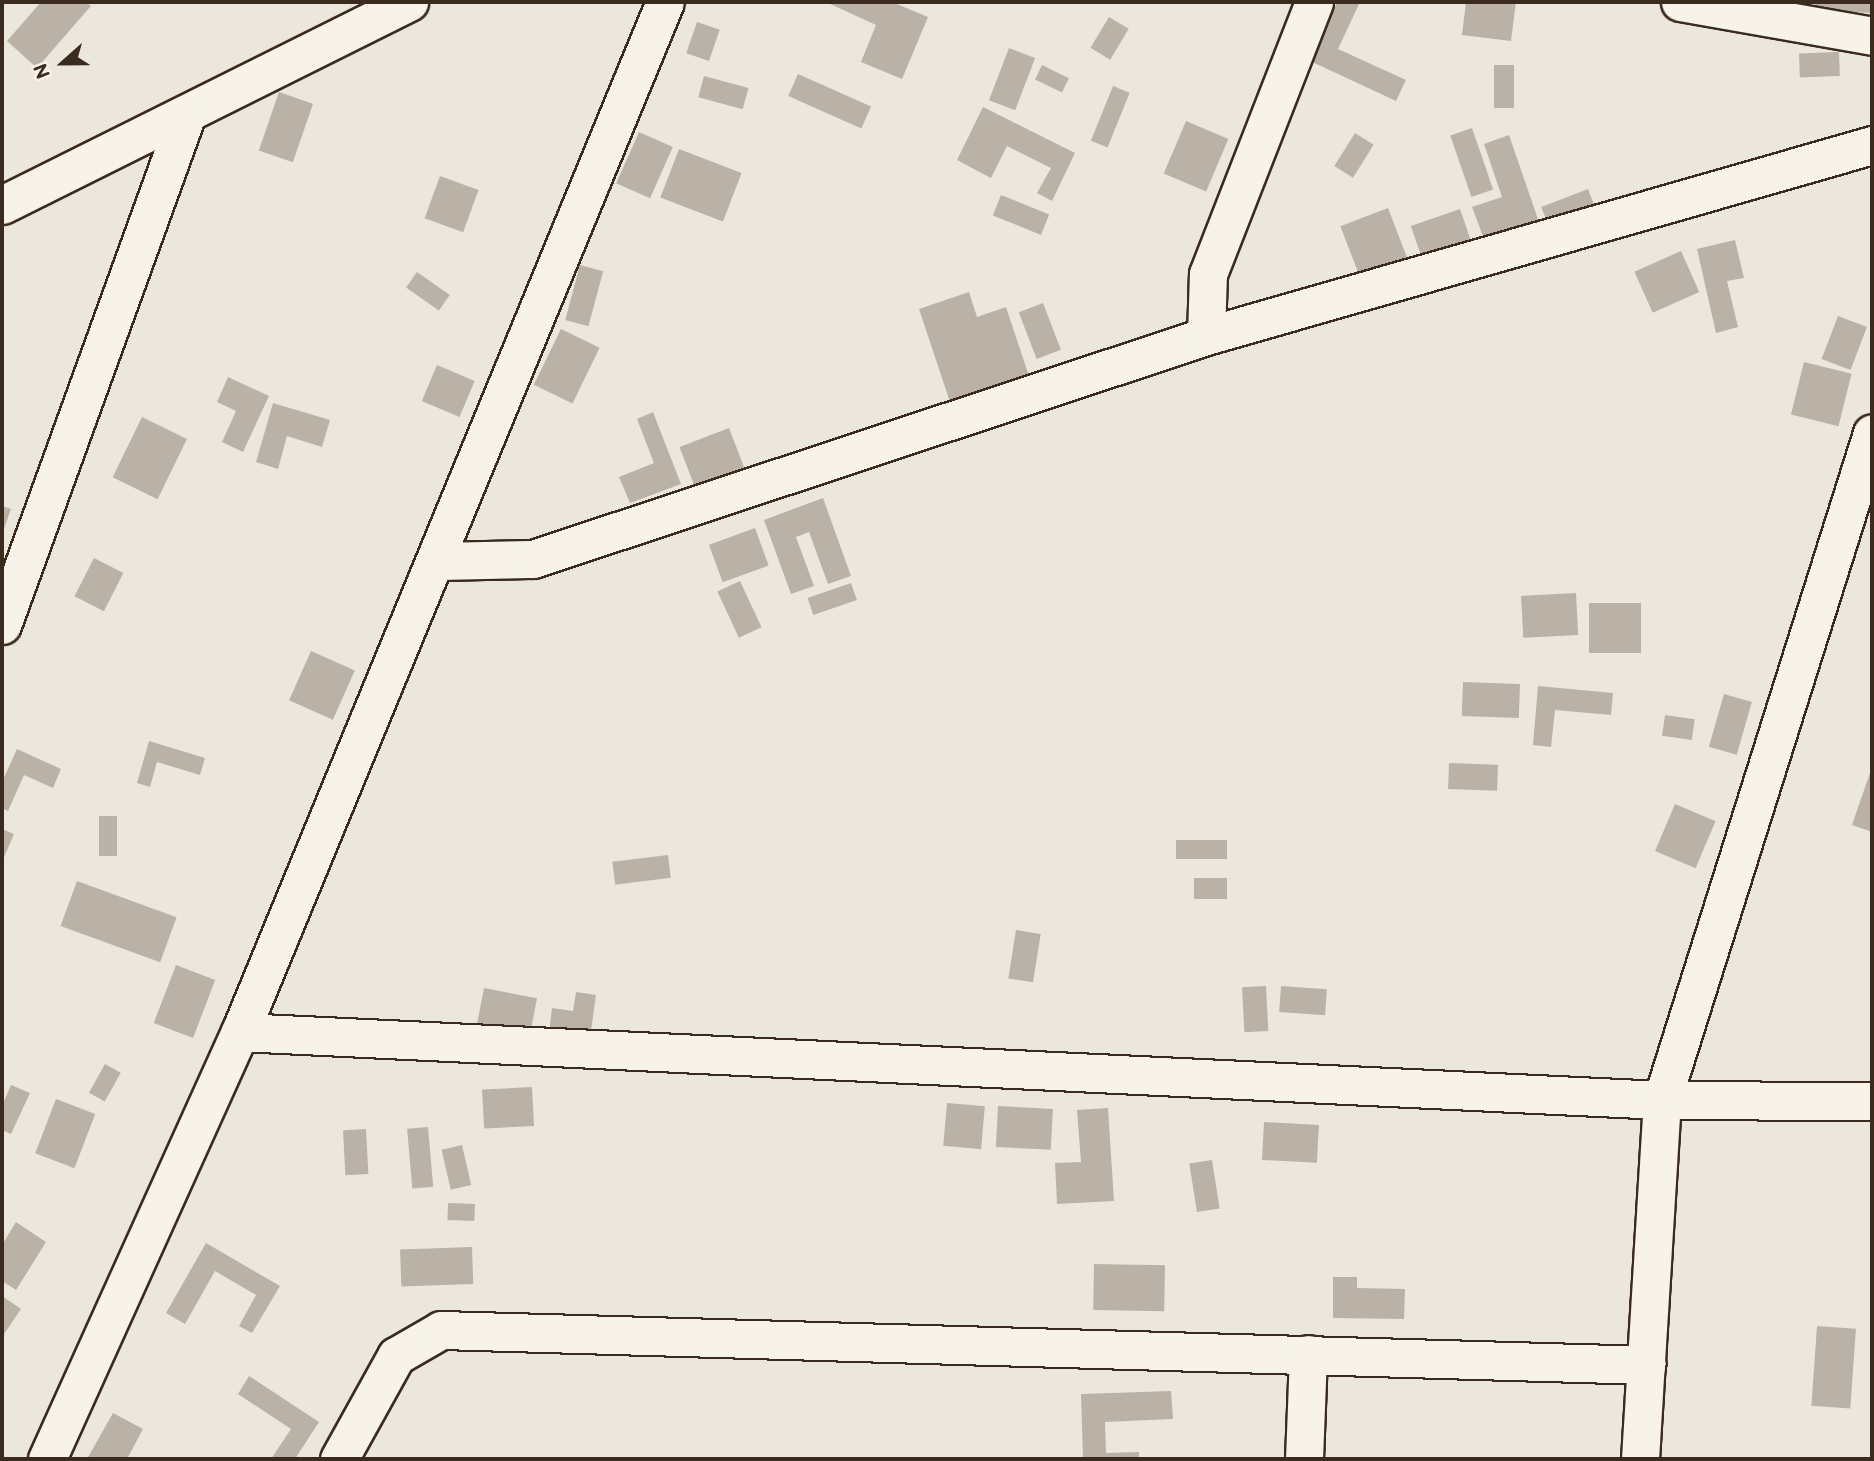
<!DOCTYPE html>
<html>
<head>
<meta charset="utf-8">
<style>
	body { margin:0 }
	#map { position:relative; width:1874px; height:1461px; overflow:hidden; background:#ece7dc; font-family:"Balsamiq Sans",sans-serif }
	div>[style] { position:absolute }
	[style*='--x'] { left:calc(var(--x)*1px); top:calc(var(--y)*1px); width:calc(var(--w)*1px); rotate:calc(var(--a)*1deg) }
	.building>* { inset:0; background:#bab2a7; transform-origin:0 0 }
	.roads { filter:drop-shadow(2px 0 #3b2a1e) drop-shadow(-2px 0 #3b2a1e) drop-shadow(0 2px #3b2a1e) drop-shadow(0 -2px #3b2a1e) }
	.minor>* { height:37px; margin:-18.5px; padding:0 18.5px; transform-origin:18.5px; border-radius:18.5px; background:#f7f3e8 }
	span { translate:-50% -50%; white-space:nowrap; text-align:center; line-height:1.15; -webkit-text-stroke:6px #f7f3e8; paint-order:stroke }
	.frame { position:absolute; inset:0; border:4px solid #3b2a1e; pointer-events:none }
	.north { position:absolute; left:28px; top:28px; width:70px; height:70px; -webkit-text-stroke:5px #f7f3e8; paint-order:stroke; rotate:249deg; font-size:19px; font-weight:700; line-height:28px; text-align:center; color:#3b2a1e }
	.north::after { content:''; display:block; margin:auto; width:24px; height:32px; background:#3b2a1e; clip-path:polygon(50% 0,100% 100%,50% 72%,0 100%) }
</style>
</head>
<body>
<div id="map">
	<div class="building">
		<i style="clip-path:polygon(41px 2px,86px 2px,91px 6px,37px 68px,7px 41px)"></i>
		<i style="clip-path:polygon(826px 2px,892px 2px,928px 17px,902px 79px,861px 62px,876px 25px)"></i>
		<i style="clip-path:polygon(1337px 2px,1360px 2px,1338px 49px,1406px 80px,1396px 101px,1310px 61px)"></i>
		<i style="clip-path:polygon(1466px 2px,1516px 2px,1511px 41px,1462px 35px)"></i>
		<i style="clip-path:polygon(1815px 2px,1872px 2px,1872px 13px,1814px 10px)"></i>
		<i style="left:1109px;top:17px;width:23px;height:36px;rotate:31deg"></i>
		<i style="left:697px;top:22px;width:24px;height:33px;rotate:19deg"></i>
		<i style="left:1009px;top:48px;width:28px;height:56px;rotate:21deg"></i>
		<i style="left:1839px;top:52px;width:24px;height:40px;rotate:88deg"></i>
		<i style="left:1042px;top:65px;width:30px;height:16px;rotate:26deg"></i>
		<i style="left:1494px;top:65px;width:20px;height:43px"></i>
		<i style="left:798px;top:74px;width:80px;height:24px;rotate:24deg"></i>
		<i style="left:704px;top:76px;width:46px;height:22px;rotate:15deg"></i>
		<i style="left:1113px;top:86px;width:18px;height:59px;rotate:22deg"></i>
		<i style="left:279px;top:92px;width:36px;height:62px;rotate:19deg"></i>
		<i style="clip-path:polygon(983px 107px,1075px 153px,1052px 201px,1037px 193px,1051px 168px,1007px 146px,991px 178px,957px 160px)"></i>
		<i style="left:1186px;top:121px;width:46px;height:57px;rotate:23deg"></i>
		<i style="left:1472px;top:128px;width:65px;height:23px;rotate:71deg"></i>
		<i style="left:639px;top:132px;width:37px;height:56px;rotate:24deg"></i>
		<i style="left:1355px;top:133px;width:22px;height:39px;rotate:32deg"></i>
		<i style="clip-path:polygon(1509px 135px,1541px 228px,1487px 247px,1472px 207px,1502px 197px,1484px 144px)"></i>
		<i style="left:679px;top:149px;width:67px;height:52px;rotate:21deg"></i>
		<i style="left:440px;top:176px;width:41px;height:45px;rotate:20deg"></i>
		<i style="left:1588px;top:189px;width:25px;height:50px;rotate:69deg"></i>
		<i style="left:1001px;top:195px;width:52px;height:22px;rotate:22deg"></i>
		<i style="left:1388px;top:208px;width:60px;height:51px;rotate:69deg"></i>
		<i style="left:1460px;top:209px;width:39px;height:52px;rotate:71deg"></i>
		<i style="clip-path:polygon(1735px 240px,1744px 278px,1727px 281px,1738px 327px,1716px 333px,1697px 249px)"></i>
		<i style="left:1681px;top:251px;width:45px;height:51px;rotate:66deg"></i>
		<i style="left:580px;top:265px;width:24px;height:57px;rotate:15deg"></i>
		<i style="left:417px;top:272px;width:40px;height:19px;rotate:35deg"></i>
		<i style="clip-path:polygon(969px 292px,977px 317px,1006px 307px,1029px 376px,950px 402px,919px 309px)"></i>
		<i style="left:1043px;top:303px;width:50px;height:26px;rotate:69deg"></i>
		<i style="left:1838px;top:316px;width:31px;height:46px;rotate:21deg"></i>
		<i style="left:561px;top:329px;width:43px;height:62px;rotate:26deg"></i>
		<i style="left:1804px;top:362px;width:49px;height:54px;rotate:14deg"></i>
		<i style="left:437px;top:365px;width:41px;height:39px;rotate:23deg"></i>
		<i style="clip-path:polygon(228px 377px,269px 396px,243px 452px,222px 442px,236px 411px,217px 402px)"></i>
		<i style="clip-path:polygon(273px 403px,330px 420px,322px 447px,287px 436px,278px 469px,256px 462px)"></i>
		<i style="clip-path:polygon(653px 412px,681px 484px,630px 503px,619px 477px,654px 463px,637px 419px)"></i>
		<i style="left:142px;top:417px;width:50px;height:67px;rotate:26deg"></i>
		<i style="left:729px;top:428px;width:42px;height:53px;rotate:69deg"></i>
		<i style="clip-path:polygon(823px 498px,851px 576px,828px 584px,809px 532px,796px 537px,814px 586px,791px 594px,764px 520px)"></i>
		<i style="clip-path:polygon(2px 506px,11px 509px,2px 534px)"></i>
		<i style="left:755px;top:528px;width:40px;height:49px;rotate:70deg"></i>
		<i style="left:94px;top:558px;width:33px;height:43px;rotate:27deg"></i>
		<i style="left:740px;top:581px;width:51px;height:25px;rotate:65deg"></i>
		<i style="left:851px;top:583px;width:18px;height:46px;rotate:71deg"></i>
		<i style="left:1576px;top:593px;width:42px;height:55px;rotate:87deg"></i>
		<i style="left:1589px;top:603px;width:52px;height:50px"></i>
		<i style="left:311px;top:651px;width:48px;height:54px;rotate:24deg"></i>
		<i style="left:1463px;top:682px;width:57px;height:34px;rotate:2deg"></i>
		<i style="clip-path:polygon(1538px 686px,1613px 693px,1611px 715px,1555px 710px,1551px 747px,1533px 745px)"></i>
		<i style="left:1724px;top:694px;width:29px;height:55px;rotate:16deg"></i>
		<i style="left:1665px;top:715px;width:30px;height:21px;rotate:8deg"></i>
		<i style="clip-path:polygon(149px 741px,205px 758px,200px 775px,157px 762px,150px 787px,137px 783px)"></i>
		<i style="clip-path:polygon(17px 749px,61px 769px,53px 788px,24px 775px,8px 811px,2px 808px,2px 782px)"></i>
		<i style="left:1449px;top:763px;width:49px;height:26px;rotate:2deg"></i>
		<i style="clip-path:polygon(1872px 767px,1872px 832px,1852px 825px)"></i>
		<i style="left:1675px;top:804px;width:44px;height:51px;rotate:23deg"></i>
		<i style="left:99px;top:816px;width:18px;height:40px"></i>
		<i style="clip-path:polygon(2px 829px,14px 834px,2px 862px)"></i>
		<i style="left:1227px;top:840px;width:19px;height:51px;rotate:90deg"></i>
		<i style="left:668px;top:855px;width:23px;height:56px;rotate:83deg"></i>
		<i style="left:1227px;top:878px;width:21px;height:33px;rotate:90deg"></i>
		<i style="left:77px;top:881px;width:106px;height:48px;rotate:20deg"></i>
		<i style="left:1016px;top:930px;width:25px;height:49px;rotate:9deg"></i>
		<i style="left:176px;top:965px;width:42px;height:62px;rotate:21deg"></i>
		<i style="left:1266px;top:986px;width:45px;height:24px;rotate:87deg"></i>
		<i style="left:1281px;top:986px;width:46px;height:26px;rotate:4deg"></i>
		<i style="left:484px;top:988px;width:54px;height:39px;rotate:11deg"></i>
		<i style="clip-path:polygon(576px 992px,596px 995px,590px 1038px,549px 1033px,552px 1008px,573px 1011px)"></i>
		<i style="left:105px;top:1064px;width:18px;height:33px;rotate:29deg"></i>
		<i style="clip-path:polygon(11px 1085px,30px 1093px,11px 1134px,2px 1130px,2px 1106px)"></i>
		<i style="left:532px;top:1087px;width:39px;height:50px;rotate:87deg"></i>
		<i style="left:56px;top:1099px;width:42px;height:58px;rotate:21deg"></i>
		<i style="left:947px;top:1103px;width:38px;height:43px;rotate:5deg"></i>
		<i style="left:998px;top:1106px;width:55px;height:41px;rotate:3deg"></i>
		<i style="clip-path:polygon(1108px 1108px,1114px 1201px,1057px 1204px,1055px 1163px,1081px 1162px,1077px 1110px)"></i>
		<i style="left:1264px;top:1122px;width:55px;height:38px;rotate:3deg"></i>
		<i style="left:428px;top:1127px;width:60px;height:21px;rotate:85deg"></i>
		<i style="left:366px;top:1129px;width:45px;height:23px;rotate:87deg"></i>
		<i style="left:462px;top:1145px;width:41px;height:21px;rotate:77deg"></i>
		<i style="left:1212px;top:1160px;width:49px;height:23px;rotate:81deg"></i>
		<i style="left:448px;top:1203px;width:27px;height:17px;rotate:2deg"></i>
		<i style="clip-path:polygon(16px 1222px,46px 1242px,16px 1290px,2px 1281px,2px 1245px)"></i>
		<i style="clip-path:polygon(206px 1243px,280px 1286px,252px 1333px,239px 1326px,256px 1295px,215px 1271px,185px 1324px,166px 1313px)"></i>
		<i style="left:472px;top:1247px;width:37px;height:72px;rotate:88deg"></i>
		<i style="left:1094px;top:1264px;width:71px;height:46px;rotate:1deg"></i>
		<i style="clip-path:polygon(1333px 1277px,1357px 1277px,1357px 1288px,1405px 1289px,1404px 1319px,1333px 1318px)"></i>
		<i style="clip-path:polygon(2px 1296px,21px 1309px,2px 1337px)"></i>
		<i style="left:1817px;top:1326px;width:39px;height:80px;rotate:4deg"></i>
		<i style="clip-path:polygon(249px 1376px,319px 1422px,295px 1459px,271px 1459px,291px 1429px,238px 1394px)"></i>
		<i style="clip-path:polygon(1171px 1391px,1173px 1419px,1105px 1422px,1106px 1453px,1139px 1452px,1139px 1459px,1083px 1459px,1081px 1394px)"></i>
		<i style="clip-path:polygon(113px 1413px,143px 1429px,127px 1459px,87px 1459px)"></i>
	</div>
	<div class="roads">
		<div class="minor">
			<i style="--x:1680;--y:2;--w:195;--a:10"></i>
			<i style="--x:2;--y:205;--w:455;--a:-26.5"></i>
			<i style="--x:1206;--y:336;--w:62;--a:-88.2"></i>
			<i style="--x:1208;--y:274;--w:292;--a:-68.7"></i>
			<i style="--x:436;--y:561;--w:97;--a:-1.2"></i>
			<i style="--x:533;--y:559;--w:709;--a:-18.33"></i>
			<i style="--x:1206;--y:336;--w:693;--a:-16"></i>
			<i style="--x:2;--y:625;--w:543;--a:-70.1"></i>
			<i style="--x:240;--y:1032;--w:1424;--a:2.74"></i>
			<i style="--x:1662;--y:1100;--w:210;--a:0.3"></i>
			<i style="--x:47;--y:1459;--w:469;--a:-65.7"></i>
			<i style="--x:240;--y:1032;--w:1114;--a:-67.58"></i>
			<i style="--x:339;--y:1459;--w:118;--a:-61"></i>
			<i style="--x:396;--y:1356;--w:52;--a:-30"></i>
			<i style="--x:441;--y:1330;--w:1206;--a:1.66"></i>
			<i style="--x:1304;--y:1459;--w:105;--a:-87.8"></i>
			<i style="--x:1640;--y:1459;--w:360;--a:-86.5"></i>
			<i style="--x:1662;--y:1100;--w:699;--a:-72.52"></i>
		</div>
	</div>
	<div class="frame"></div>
	<div class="north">N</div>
</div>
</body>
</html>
